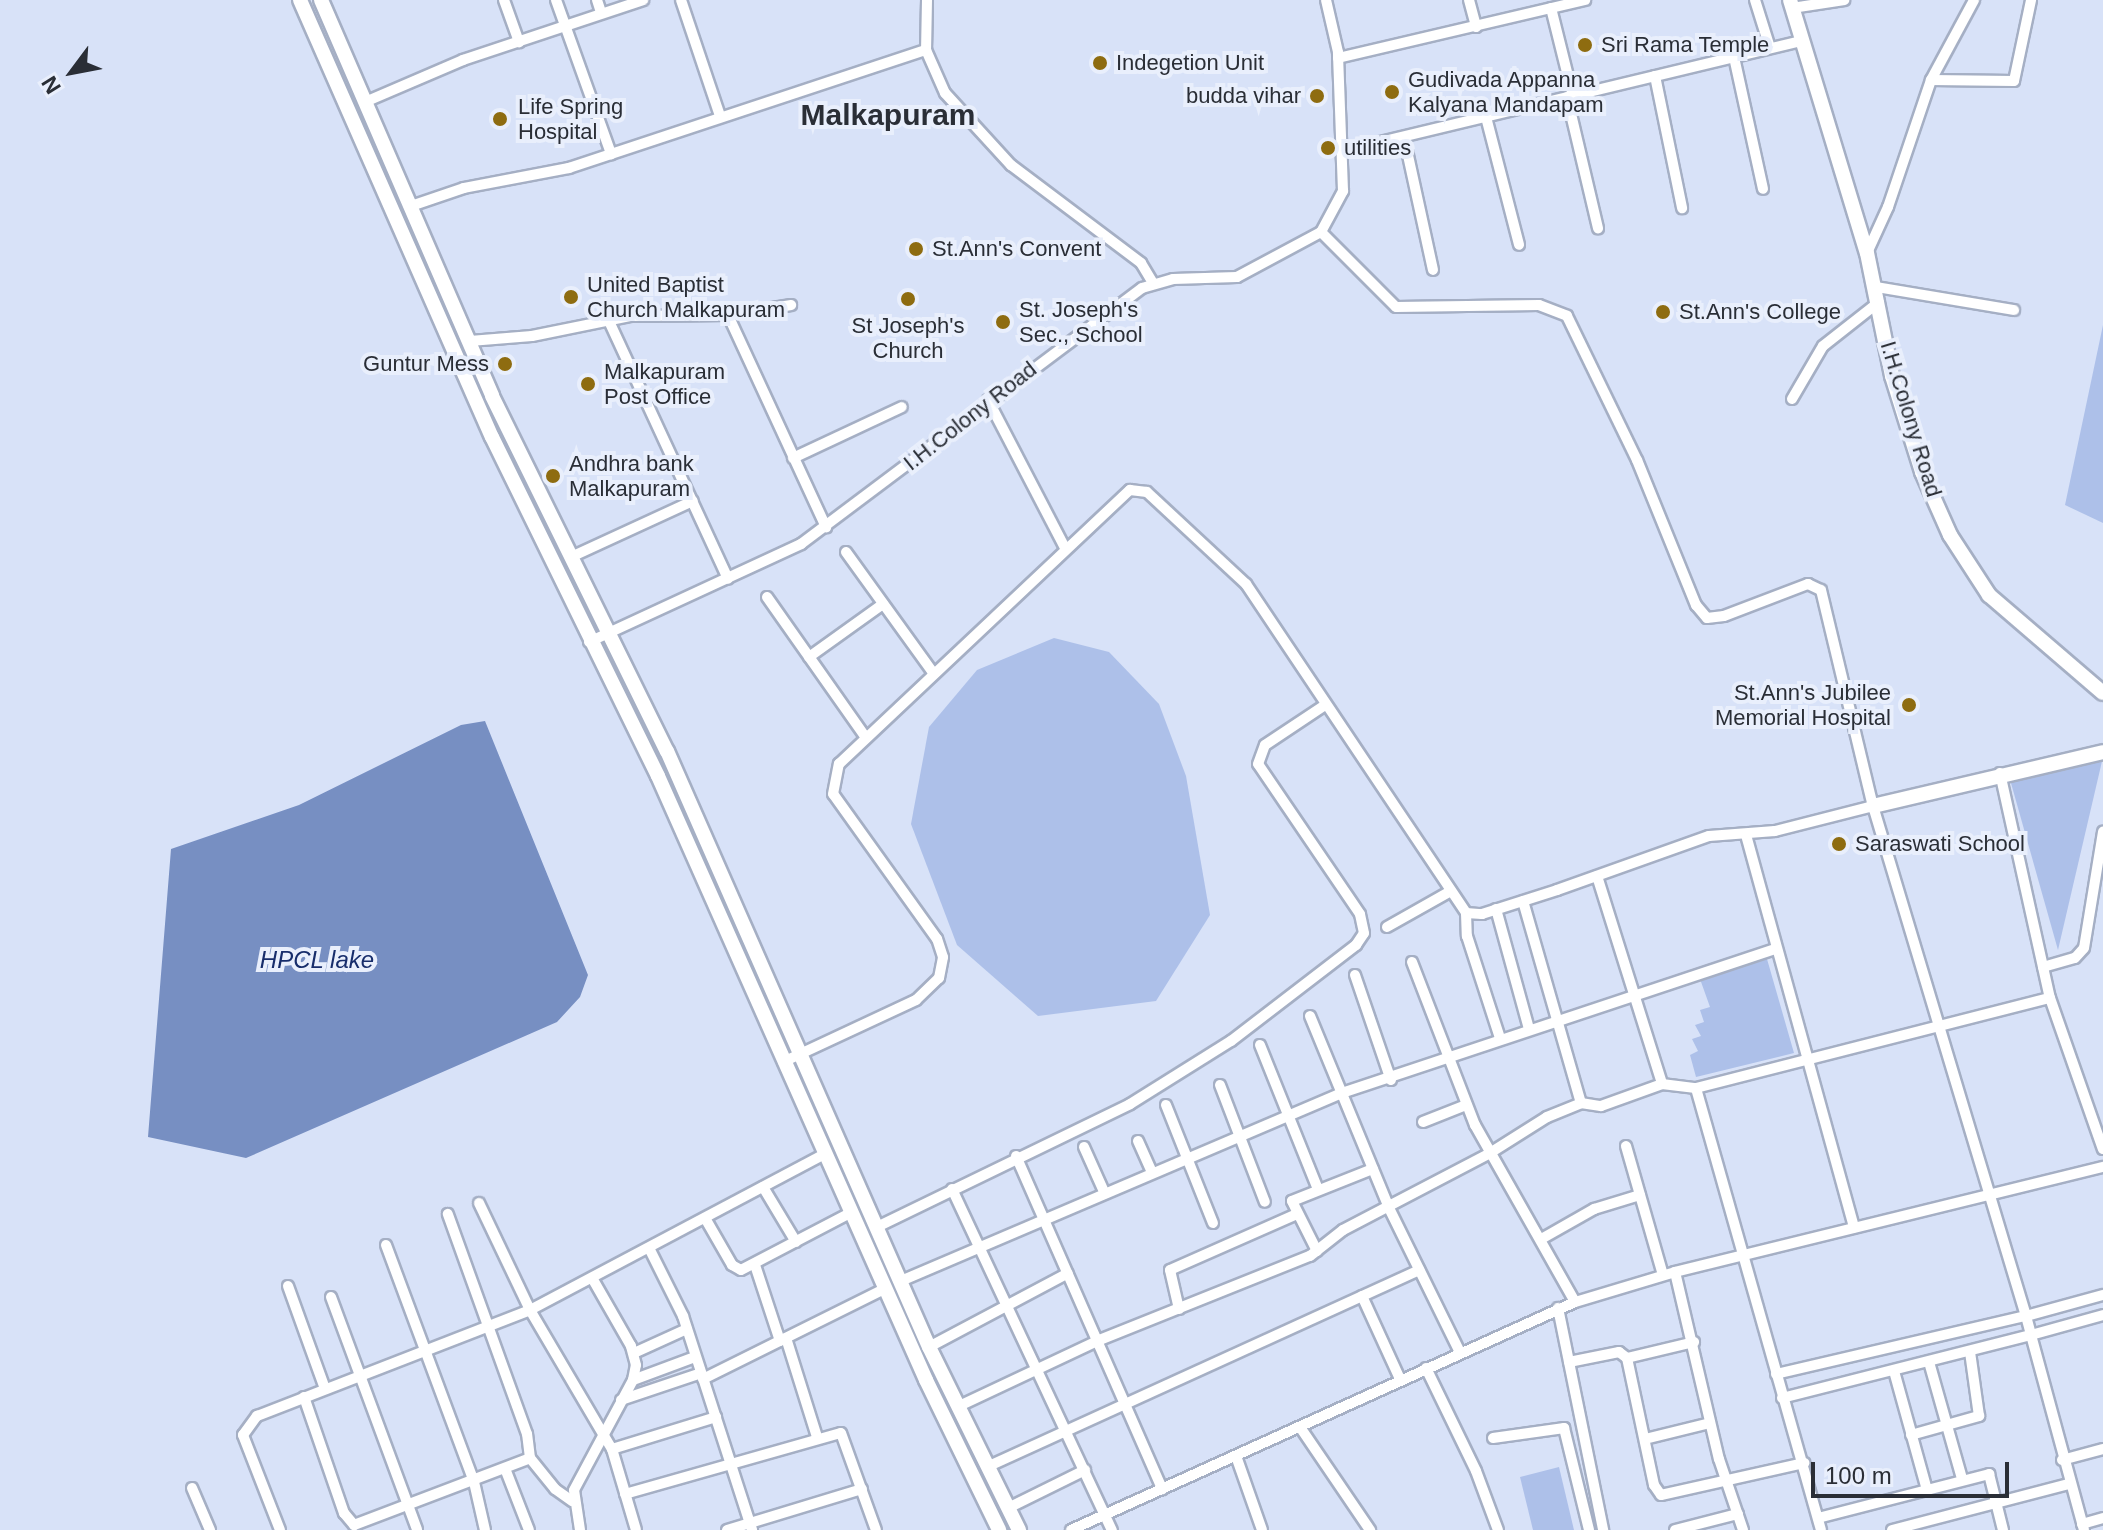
<!DOCTYPE html>
<html>
<head>
<meta charset="utf-8">
<style>
	body { margin:0 }
	#map { position:relative; width:2103px; height:1530px; overflow:hidden; background:#d8e2f8; font-family:Arial,sans-serif }
	div>[style] { position:absolute }
	[style*='--x'] { left:calc(var(--x)*1px); top:calc(var(--y)*1px); width:calc(var(--w)*1px); rotate:calc(var(--a)*1deg) }
	.green>* { inset:0; background:#adc0e9 }
	.water>* { inset:0; background:#778fc2 }
	.roads { filter:drop-shadow(2px 0 #a5afc4) drop-shadow(-2px 0 #a5afc4) drop-shadow(0 2px #a5afc4) drop-shadow(0 -2px #a5afc4) }
	.street>* { height:10px; margin:-5px; padding:0 5px; transform-origin:5px; border-radius:5px; background:#fff }
	.secondary>* { height:14px; margin:-7px; padding:0 7px; transform-origin:7px; border-radius:7px; background:#fff }
	.dots>* { width:22px; height:22px; translate:-50% -50%; box-sizing:border-box; border:4px solid #e9effc; border-radius:50% }
	span { translate:-50% -50%; white-space:nowrap; text-align:center; line-height:1.15; -webkit-text-stroke:8px #e9effc; paint-order:stroke }
	.poi-label { font-size:22px; color:#2a2e36 }
	.left { translate:0 -50%; text-align:left }
	.right { translate:-100% -50%; text-align:right }
	.street-label { font-size:22px; color:#2a2e36 }
	.water-label { font-size:24px; color:#172d6b; font-style:italic }
	.district-label { font-size:30px; color:#2a2e36; font-weight:700 }
	.north { position:absolute; left:32px; top:32px; width:80px; height:80px; -webkit-text-stroke:6px #e9effc; paint-order:stroke; rotate:238deg; font-size:22px; font-weight:700; line-height:32px; text-align:center; color:#2a2e36 }
	.north::after { content:''; display:block; margin:auto; width:28px; height:36px; background:#2a2e36; clip-path:polygon(50% 0,100% 100%,50% 72%,0 100%) }
	.scale { position:absolute; left:1811px; top:1462px; width:198px; height:36px; box-sizing:border-box; border:4px solid #2a2e36; border-top:0; padding-left:10px; font-size:24px; line-height:28px; white-space:nowrap; color:#2a2e36; -webkit-text-stroke:6px #e9effc; paint-order:stroke }
</style>
</head>
<body>
<div id="map">
	<div class="green">
		<i style="clip-path:polygon(2103px 325px,2103px 523px,2065px 505px)"></i>
		<i style="clip-path:polygon(1054px 638px,1109px 652px,1159px 704px,1186px 776px,1210px 915px,1156px 1001px,1038px 1016px,957px 945px,911px 824px,929px 727px,977px 670px)"></i>
		<i style="clip-path:polygon(2103px 757px,2058px 950px,2009px 776px)"></i>
		<i style="clip-path:polygon(1767px 959px,1794px 1053px,1696px 1077px,1690px 1055px,1698px 1051px,1692px 1039px,1701px 1036px,1695px 1025px,1704px 1022px,1700px 1010px,1710px 1007px,1700px 979px)"></i>
		<i style="clip-path:polygon(1559px 1467px,1574px 1530px,1533px 1530px,1520px 1477px)"></i>
	</div>
	<div class="water">
		<i style="clip-path:polygon(485px 721px,588px 975px,580px 997px,557px 1022px,246px 1158px,148px 1137px,171px 849px,299px 805px,461px 725px)"></i>
	</div>
	<div class="roads">
		<div class="street">
			<i style="--x:504;--y:0;--w:45;--a:70.3"></i>
			<i style="--x:556;--y:0;--w:164;--a:70.3"></i>
			<i style="--x:597;--y:0;--w:13;--a:72"></i>
			<i style="--x:681;--y:0;--w:122;--a:71.4"></i>
			<i style="--x:927;--y:0;--w:50;--a:91.1"></i>
			<i style="--x:926;--y:50;--w:47;--a:66.2"></i>
			<i style="--x:945;--y:93;--w:98;--a:47.5"></i>
			<i style="--x:1011;--y:165;--w:163;--a:37"></i>
			<i style="--x:1141;--y:263;--w:23;--a:59"></i>
			<i style="--x:1469;--y:0;--w:28;--a:75"></i>
			<i style="--x:1755;--y:0;--w:50;--a:72.6"></i>
			<i style="--x:1551;--y:8;--w:91;--a:76"></i>
			<i style="--x:1792;--y:8;--w:53;--a:-8.7"></i>
			<i style="--x:1734;--y:57;--w:135;--a:77.6"></i>
			<i style="--x:1338;--y:58;--w:254;--a:-13.2"></i>
			<i style="--x:1655;--y:76;--w:135;--a:78.4"></i>
			<i style="--x:1931;--y:80;--w:83;--a:0.7"></i>
			<i style="--x:2014;--y:81;--w:83;--a:-78.1"></i>
			<i style="--x:1567;--y:97;--w:135;--a:76.7"></i>
			<i style="--x:365;--y:102;--w:107;--a:-23.2"></i>
			<i style="--x:463;--y:60;--w:190;--a:-18.4"></i>
			<i style="--x:1486;--y:117;--w:132;--a:75.5"></i>
			<i style="--x:1404;--y:137;--w:136;--a:77.7"></i>
			<i style="--x:1343;--y:151;--w:472;--a:-13.5"></i>
			<i style="--x:411;--y:206;--w:56;--a:-18.8"></i>
			<i style="--x:464;--y:188;--w:107;--a:-10.8"></i>
			<i style="--x:569;--y:168;--w:376;--a:-18.3"></i>
			<i style="--x:1321;--y:232;--w:106;--a:45"></i>
			<i style="--x:1396;--y:307;--w:143;--a:-0.8"></i>
			<i style="--x:1539;--y:305;--w:30;--a:21"></i>
			<i style="--x:1567;--y:316;--w:160;--a:64.1"></i>
			<i style="--x:1637;--y:460;--w:157;--a:67.9"></i>
			<i style="--x:1696;--y:605;--w:17;--a:50"></i>
			<i style="--x:1707;--y:618;--w:17;--a:-7"></i>
			<i style="--x:1724;--y:616;--w:90;--a:-20.9"></i>
			<i style="--x:1808;--y:584;--w:14;--a:25"></i>
			<i style="--x:1821;--y:590;--w:222;--a:76.5"></i>
			<i style="--x:1873;--y:806;--w:532;--a:73.3"></i>
			<i style="--x:2026;--y:1316;--w:80;--a:-15.3"></i>
			<i style="--x:1867;--y:253;--w:51;--a:-65.5"></i>
			<i style="--x:1888;--y:207;--w:134;--a:-71.3"></i>
			<i style="--x:1931;--y:80;--w:91;--a:-61.7"></i>
			<i style="--x:1876;--y:287;--w:140;--a:9.5"></i>
			<i style="--x:728;--y:315;--w:234;--a:65.2"></i>
			<i style="--x:608;--y:319;--w:286;--a:65.2"></i>
			<i style="--x:470;--y:341;--w:62;--a:-4.6"></i>
			<i style="--x:532;--y:336;--w:100;--a:-11.5"></i>
			<i style="--x:630;--y:316;--w:98;--a:-0.6"></i>
			<i style="--x:728;--y:315;--w:64;--a:-9"></i>
			<i style="--x:1792;--y:399;--w:61;--a:-59.7"></i>
			<i style="--x:1823;--y:346;--w:71;--a:-38.2"></i>
			<i style="--x:988;--y:400;--w:165;--a:62.5"></i>
			<i style="--x:793;--y:458;--w:120;--a:-25.1"></i>
			<i style="--x:846;--y:552;--w:150;--a:54.2"></i>
			<i style="--x:571;--y:557;--w:134;--a:-24.7"></i>
			<i style="--x:767;--y:597;--w:172;--a:54.9"></i>
			<i style="--x:589;--y:642;--w:234;--a:-24.8"></i>
			<i style="--x:801;--y:544;--w:426;--a:-36.9"></i>
			<i style="--x:1142;--y:288;--w:32;--a:-16"></i>
			<i style="--x:1173;--y:279;--w:64;--a:-1.8"></i>
			<i style="--x:1237;--y:277;--w:95;--a:-28.2"></i>
			<i style="--x:1321;--y:232;--w:47;--a:-61.8"></i>
			<i style="--x:1343;--y:191;--w:139;--a:-92.1"></i>
			<i style="--x:1338;--y:52;--w:53;--a:-103"></i>
			<i style="--x:809;--y:657;--w:91;--a:-35.6"></i>
			<i style="--x:2000;--y:773;--w:230;--a:77.5"></i>
			<i style="--x:2050;--y:998;--w:160;--a:70.7"></i>
			<i style="--x:1746;--y:835;--w:407;--a:74.6"></i>
			<i style="--x:1597;--y:876;--w:218;--a:72.6"></i>
			<i style="--x:1523;--y:901;--w:210;--a:74"></i>
			<i style="--x:1496;--y:909;--w:124;--a:74.6"></i>
			<i style="--x:1466;--y:913;--w:23;--a:88"></i>
			<i style="--x:1467;--y:936;--w:107;--a:72.1"></i>
			<i style="--x:1387;--y:927;--w:71;--a:-29.4"></i>
			<i style="--x:1412;--y:962;--w:175;--a:68.9"></i>
			<i style="--x:1475;--y:1125;--w:203;--a:60.5"></i>
			<i style="--x:2043;--y:967;--w:33;--a:-16"></i>
			<i style="--x:2075;--y:958;--w:13;--a:-48"></i>
			<i style="--x:2084;--y:948;--w:118;--a:-80.7"></i>
			<i style="--x:1355;--y:975;--w:111;--a:71.1"></i>
			<i style="--x:1310;--y:1016;--w:208;--a:67.6"></i>
			<i style="--x:1389;--y:1208;--w:161;--a:63.8"></i>
			<i style="--x:1260;--y:1045;--w:155;--a:68.1"></i>
			<i style="--x:783;--y:1062;--w:147;--a:-25"></i>
			<i style="--x:916;--y:1000;--w:32;--a:-44"></i>
			<i style="--x:939;--y:978;--w:21;--a:-79"></i>
			<i style="--x:943;--y:957;--w:19;--a:-108"></i>
			<i style="--x:937;--y:939;--w:178;--a:-125.6"></i>
			<i style="--x:833;--y:794;--w:31;--a:-79"></i>
			<i style="--x:839;--y:764;--w:400;--a:-43.3"></i>
			<i style="--x:1130;--y:490;--w:17;--a:7"></i>
			<i style="--x:1147;--y:492;--w:135;--a:42.9"></i>
			<i style="--x:1246;--y:584;--w:396;--a:56.2"></i>
			<i style="--x:1466;--y:913;--w:16;--a:4"></i>
			<i style="--x:1482;--y:914;--w:79;--a:-17.7"></i>
			<i style="--x:1557;--y:890;--w:161;--a:-19.6"></i>
			<i style="--x:1709;--y:836;--w:66;--a:-4.3"></i>
			<i style="--x:1775;--y:831;--w:101;--a:-14.3"></i>
			<i style="--x:1220;--y:1085;--w:125;--a:69"></i>
			<i style="--x:1166;--y:1105;--w:127;--a:68.3"></i>
			<i style="--x:1423;--y:1122;--w:46;--a:-21.6"></i>
			<i style="--x:1138;--y:1141;--w:34;--a:66"></i>
			<i style="--x:1626;--y:1146;--w:134;--a:74"></i>
			<i style="--x:1084;--y:1147;--w:51;--a:65.9"></i>
			<i style="--x:1016;--y:1156;--w:364;--a:66.3"></i>
			<i style="--x:763;--y:1187;--w:64;--a:59"></i>
			<i style="--x:952;--y:1189;--w:377;--a:64.9"></i>
			<i style="--x:479;--y:1203;--w:119;--a:64.5"></i>
			<i style="--x:530;--y:1310;--w:161;--a:59.5"></i>
			<i style="--x:612;--y:1449;--w:84;--a:73.5"></i>
			<i style="--x:705;--y:1218;--w:54;--a:60.1"></i>
			<i style="--x:732;--y:1265;--w:10;--a:29"></i>
			<i style="--x:741;--y:1270;--w:125;--a:-27.6"></i>
			<i style="--x:879;--y:1226;--w:279;--a:-25.9"></i>
			<i style="--x:1130;--y:1104;--w:119;--a:-32"></i>
			<i style="--x:1231;--y:1041;--w:158;--a:-37.5"></i>
			<i style="--x:1356;--y:945;--w:14;--a:-56"></i>
			<i style="--x:1364;--y:933;--w:19;--a:-102"></i>
			<i style="--x:1360;--y:914;--w:181;--a:-124.2"></i>
			<i style="--x:1258;--y:764;--w:20;--a:-70"></i>
			<i style="--x:1265;--y:745;--w:72;--a:-33.7"></i>
			<i style="--x:1543;--y:1238;--w:59;--a:-29.6"></i>
			<i style="--x:1594;--y:1209;--w:48;--a:-16.9"></i>
			<i style="--x:386;--y:1245;--w:253;--a:69.6"></i>
			<i style="--x:474;--y:1482;--w:49;--a:77.1"></i>
			<i style="--x:649;--y:1248;--w:76;--a:63.4"></i>
			<i style="--x:683;--y:1316;--w:225;--a:72.1"></i>
			<i style="--x:1317;--y:1251;--w:56;--a:-116.6"></i>
			<i style="--x:1292;--y:1201;--w:87;--a:-21.6"></i>
			<i style="--x:755;--y:1265;--w:80;--a:71.8"></i>
			<i style="--x:1675;--y:1272;--w:192;--a:76.8"></i>
			<i style="--x:1719;--y:1459;--w:75;--a:71.3"></i>
			<i style="--x:901;--y:1281;--w:479;--a:-23.1"></i>
			<i style="--x:1342;--y:1093;--w:457;--a:-18.4"></i>
			<i style="--x:288;--y:1286;--w:109;--a:70.2"></i>
			<i style="--x:1362;--y:1296;--w:91;--a:65.4"></i>
			<i style="--x:331;--y:1297;--w:248;--a:69.7"></i>
			<i style="--x:1558;--y:1308;--w:227;--a:78.5"></i>
			<i style="--x:1179;--y:1309;--w:40;--a:-103"></i>
			<i style="--x:1170;--y:1270;--w:139;--a:-23.8"></i>
			<i style="--x:786;--y:1338;--w:104;--a:72.6"></i>
			<i style="--x:929;--y:1347;--w:157;--a:-28"></i>
			<i style="--x:634;--y:1353;--w:58;--a:-24.4"></i>
			<i style="--x:1627;--y:1358;--w:69;--a:-13.4"></i>
			<i style="--x:1569;--y:1362;--w:51;--a:-11.3"></i>
			<i style="--x:1619;--y:1352;--w:10;--a:37"></i>
			<i style="--x:1627;--y:1358;--w:130;--a:78"></i>
			<i style="--x:1654;--y:1485;--w:12;--a:55"></i>
			<i style="--x:1661;--y:1495;--w:147;--a:-12.6"></i>
			<i style="--x:1929;--y:1362;--w:122;--a:74.2"></i>
			<i style="--x:1426;--y:1368;--w:114;--a:64.1"></i>
			<i style="--x:1476;--y:1471;--w:63;--a:69.6"></i>
			<i style="--x:1894;--y:1371;--w:123;--a:74.5"></i>
			<i style="--x:1776;--y:1374;--w:257;--a:-13.1"></i>
			<i style="--x:2026;--y:1316;--w:20;--a:75"></i>
			<i style="--x:2031;--y:1335;--w:75;--a:-15.5"></i>
			<i style="--x:703;--y:1379;--w:204;--a:-26.4"></i>
			<i style="--x:633;--y:1380;--w:66;--a:-20.4"></i>
			<i style="--x:304;--y:1397;--w:123;--a:71"></i>
			<i style="--x:344;--y:1513;--w:16;--a:50"></i>
			<i style="--x:354;--y:1525;--w:188;--a:-20.8"></i>
			<i style="--x:530;--y:1458;--w:24;--a:-97"></i>
			<i style="--x:527;--y:1434;--w:234;--a:-109.8"></i>
			<i style="--x:1782;--y:1398;--w:257;--a:-14.2"></i>
			<i style="--x:2031;--y:1335;--w:202;--a:74.8"></i>
			<i style="--x:621;--y:1400;--w:84;--a:-18.6"></i>
			<i style="--x:957;--y:1407;--w:155;--a:-25.2"></i>
			<i style="--x:1097;--y:1341;--w:229;--a:-21.8"></i>
			<i style="--x:1310;--y:1256;--w:42;--a:-38.2"></i>
			<i style="--x:1343;--y:1230;--w:166;--a:-27.6"></i>
			<i style="--x:1490;--y:1153;--w:67;--a:-32.3"></i>
			<i style="--x:1547;--y:1117;--w:37;--a:-22"></i>
			<i style="--x:1581;--y:1103;--w:20;--a:9"></i>
			<i style="--x:1601;--y:1106;--w:65;--a:-19.8"></i>
			<i style="--x:1662;--y:1084;--w:34;--a:7"></i>
			<i style="--x:1300;--y:1427;--w:125;--a:55.8"></i>
			<i style="--x:1911;--y:1435;--w:71;--a:-15.6"></i>
			<i style="--x:1979;--y:1416;--w:65;--a:-98"></i>
			<i style="--x:1493;--y:1438;--w:72;--a:-8"></i>
			<i style="--x:1564;--y:1428;--w:105;--a:76.2"></i>
			<i style="--x:1645;--y:1439;--w:67;--a:-13.8"></i>
			<i style="--x:612;--y:1449;--w:109;--a:-17.1"></i>
			<i style="--x:1236;--y:1456;--w:78;--a:70.6"></i>
			<i style="--x:530;--y:1458;--w:40;--a:51"></i>
			<i style="--x:555;--y:1489;--w:21;--a:35"></i>
			<i style="--x:2062;--y:1460;--w:42;--a:-15"></i>
			<i style="--x:987;--y:1467;--w:475;--a:-24.5"></i>
			<i style="--x:506;--y:1471;--w:63;--a:68.7"></i>
			<i style="--x:192;--y:1488;--w:46;--a:66.8"></i>
			<i style="--x:625;--y:1494;--w:224;--a:-15.8"></i>
			<i style="--x:841;--y:1433;--w:103;--a:70.2"></i>
			<i style="--x:1008;--y:1508;--w:86;--a:-26.3"></i>
			<i style="--x:1818;--y:1518;--w:177;--a:-14.4"></i>
			<i style="--x:1989;--y:1474;--w:58;--a:76"></i>
			<i style="--x:2082;--y:1524;--w:22;--a:-16"></i>
			<i style="--x:280;--y:1530;--w:102;--a:-111.3"></i>
			<i style="--x:243;--y:1435;--w:24;--a:-54"></i>
			<i style="--x:257;--y:1416;--w:293;--a:-21.2"></i>
			<i style="--x:530;--y:1310;--w:334;--a:-27.9"></i>
			<i style="--x:580;--y:1530;--w:40;--a:-98.5"></i>
			<i style="--x:574;--y:1490;--w:125;--a:-61.8"></i>
			<i style="--x:633;--y:1380;--w:15;--a:-79"></i>
			<i style="--x:636;--y:1365;--w:20;--a:-105"></i>
			<i style="--x:631;--y:1346;--w:78;--a:-119.8"></i>
			<i style="--x:727;--y:1530;--w:141;--a:-16.9"></i>
			<i style="--x:1071;--y:1530;--w:553;--a:-24.34"></i>
			<i style="--x:1575;--y:1302;--w:104;--a:-16.7"></i>
			<i style="--x:1675;--y:1272;--w:441;--a:-13.8"></i>
			<i style="--x:1675;--y:1530;--w:65;--a:-14.3"></i>
			<i style="--x:1821;--y:1530;--w:459;--a:-105.8"></i>
			<i style="--x:1696;--y:1088;--w:365;--a:-14.3"></i>
			<i style="--x:1892;--y:1530;--w:182;--a:-14.6"></i>
		</div>
		<div class="secondary">
			<i style="--x:300;--y:0;--w:477;--a:66.3"></i>
			<i style="--x:492;--y:437;--w:377;--a:63.9"></i>
			<i style="--x:658;--y:776;--w:661;--a:66.07"></i>
			<i style="--x:926;--y:1380;--w:167;--a:64"></i>
			<i style="--x:321;--y:0;--w:431;--a:66.6"></i>
			<i style="--x:492;--y:396;--w:396;--a:63.8"></i>
			<i style="--x:667;--y:751;--w:651;--a:66.27"></i>
			<i style="--x:929;--y:1347;--w:204;--a:63.8"></i>
			<i style="--x:1790;--y:0;--w:264;--a:73.1"></i>
			<i style="--x:1867;--y:253;--w:126;--a:78.5"></i>
			<i style="--x:1892;--y:376;--w:101;--a:72.6"></i>
			<i style="--x:1922;--y:472;--w:69;--a:66"></i>
			<i style="--x:1950;--y:535;--w:72;--a:57"></i>
			<i style="--x:1989;--y:595;--w:150;--a:40.7"></i>
			<i style="--x:1873;--y:806;--w:236;--a:-13.2"></i>
		</div>
	</div>
	<div class="dots">
		<i style="left:1585px;top:45px;background:#8e6c10"></i>
		<i style="left:1100px;top:63px;background:#8e6c10"></i>
		<i style="left:1392px;top:92px;background:#8e6c10"></i>
		<i style="left:1317px;top:96px;background:#8e6c10"></i>
		<i style="left:500px;top:119px;background:#8e6c10"></i>
		<i style="left:1328px;top:148px;background:#8e6c10"></i>
		<i style="left:916px;top:249px;background:#8e6c10"></i>
		<i style="left:571px;top:297px;background:#8e6c10"></i>
		<i style="left:908px;top:299px;background:#8e6c10"></i>
		<i style="left:1663px;top:312px;background:#8e6c10"></i>
		<i style="left:1003px;top:322px;background:#8e6c10"></i>
		<i style="left:505px;top:364px;background:#8e6c10"></i>
		<i style="left:588px;top:384px;background:#8e6c10"></i>
		<i style="left:553px;top:476px;background:#8e6c10"></i>
		<i style="left:1909px;top:705px;background:#8e6c10"></i>
		<i style="left:1839px;top:844px;background:#8e6c10"></i>
	</div>
	<div class="poi-label">
		<span class="left" style="left:1601px;top:45px">Sri Rama Temple</span>
		<span class="left" style="left:1116px;top:63px">Indegetion Unit</span>
		<span class="left" style="left:1408px;top:92px">Gudivada Appanna<br>Kalyana Mandapam</span>
		<span class="right" style="left:1301px;top:96px">budda vihar</span>
		<span class="left" style="left:518px;top:119px">Life Spring<br>Hospital</span>
		<span class="left" style="left:1344px;top:148px">utilities</span>
		<span class="left" style="left:932px;top:249px">St.Ann's Convent</span>
		<span class="left" style="left:587px;top:297px">United Baptist<br>Church Malkapuram</span>
		<span class="left" style="left:1019px;top:322px">St. Joseph's<br>Sec., School</span>
		<span class="left" style="left:1679px;top:312px">St.Ann's College</span>
		<span style="left:908px;top:338px">St Joseph's<br>Church</span>
		<span class="right" style="left:489px;top:364px">Guntur Mess</span>
		<span class="left" style="left:604px;top:384px">Malkapuram<br>Post Office</span>
		<span class="left" style="left:569px;top:476px">Andhra bank<br>Malkapuram</span>
		<span class="right" style="left:1891px;top:705px">St.Ann's Jubilee<br>Memorial Hospital</span>
		<span class="left" style="left:1855px;top:844px">Saraswati School</span>
	</div>
	<div class="street-label">
		<span style="left:970px;top:416px;rotate:-38deg">I.H.Colony Road</span>
		<span style="left:1911px;top:419px;rotate:73deg">I.H.Colony Road</span>
	</div>
	<div class="water-label">
		<span style="left:317px;top:960px">HPCL lake</span>
	</div>
	<div class="district-label">
		<span style="left:888px;top:115px">Malkapuram</span>
	</div>
	<div class="north">N</div>
	<div class="scale">100 m</div>
</div>
</body>
</html>
